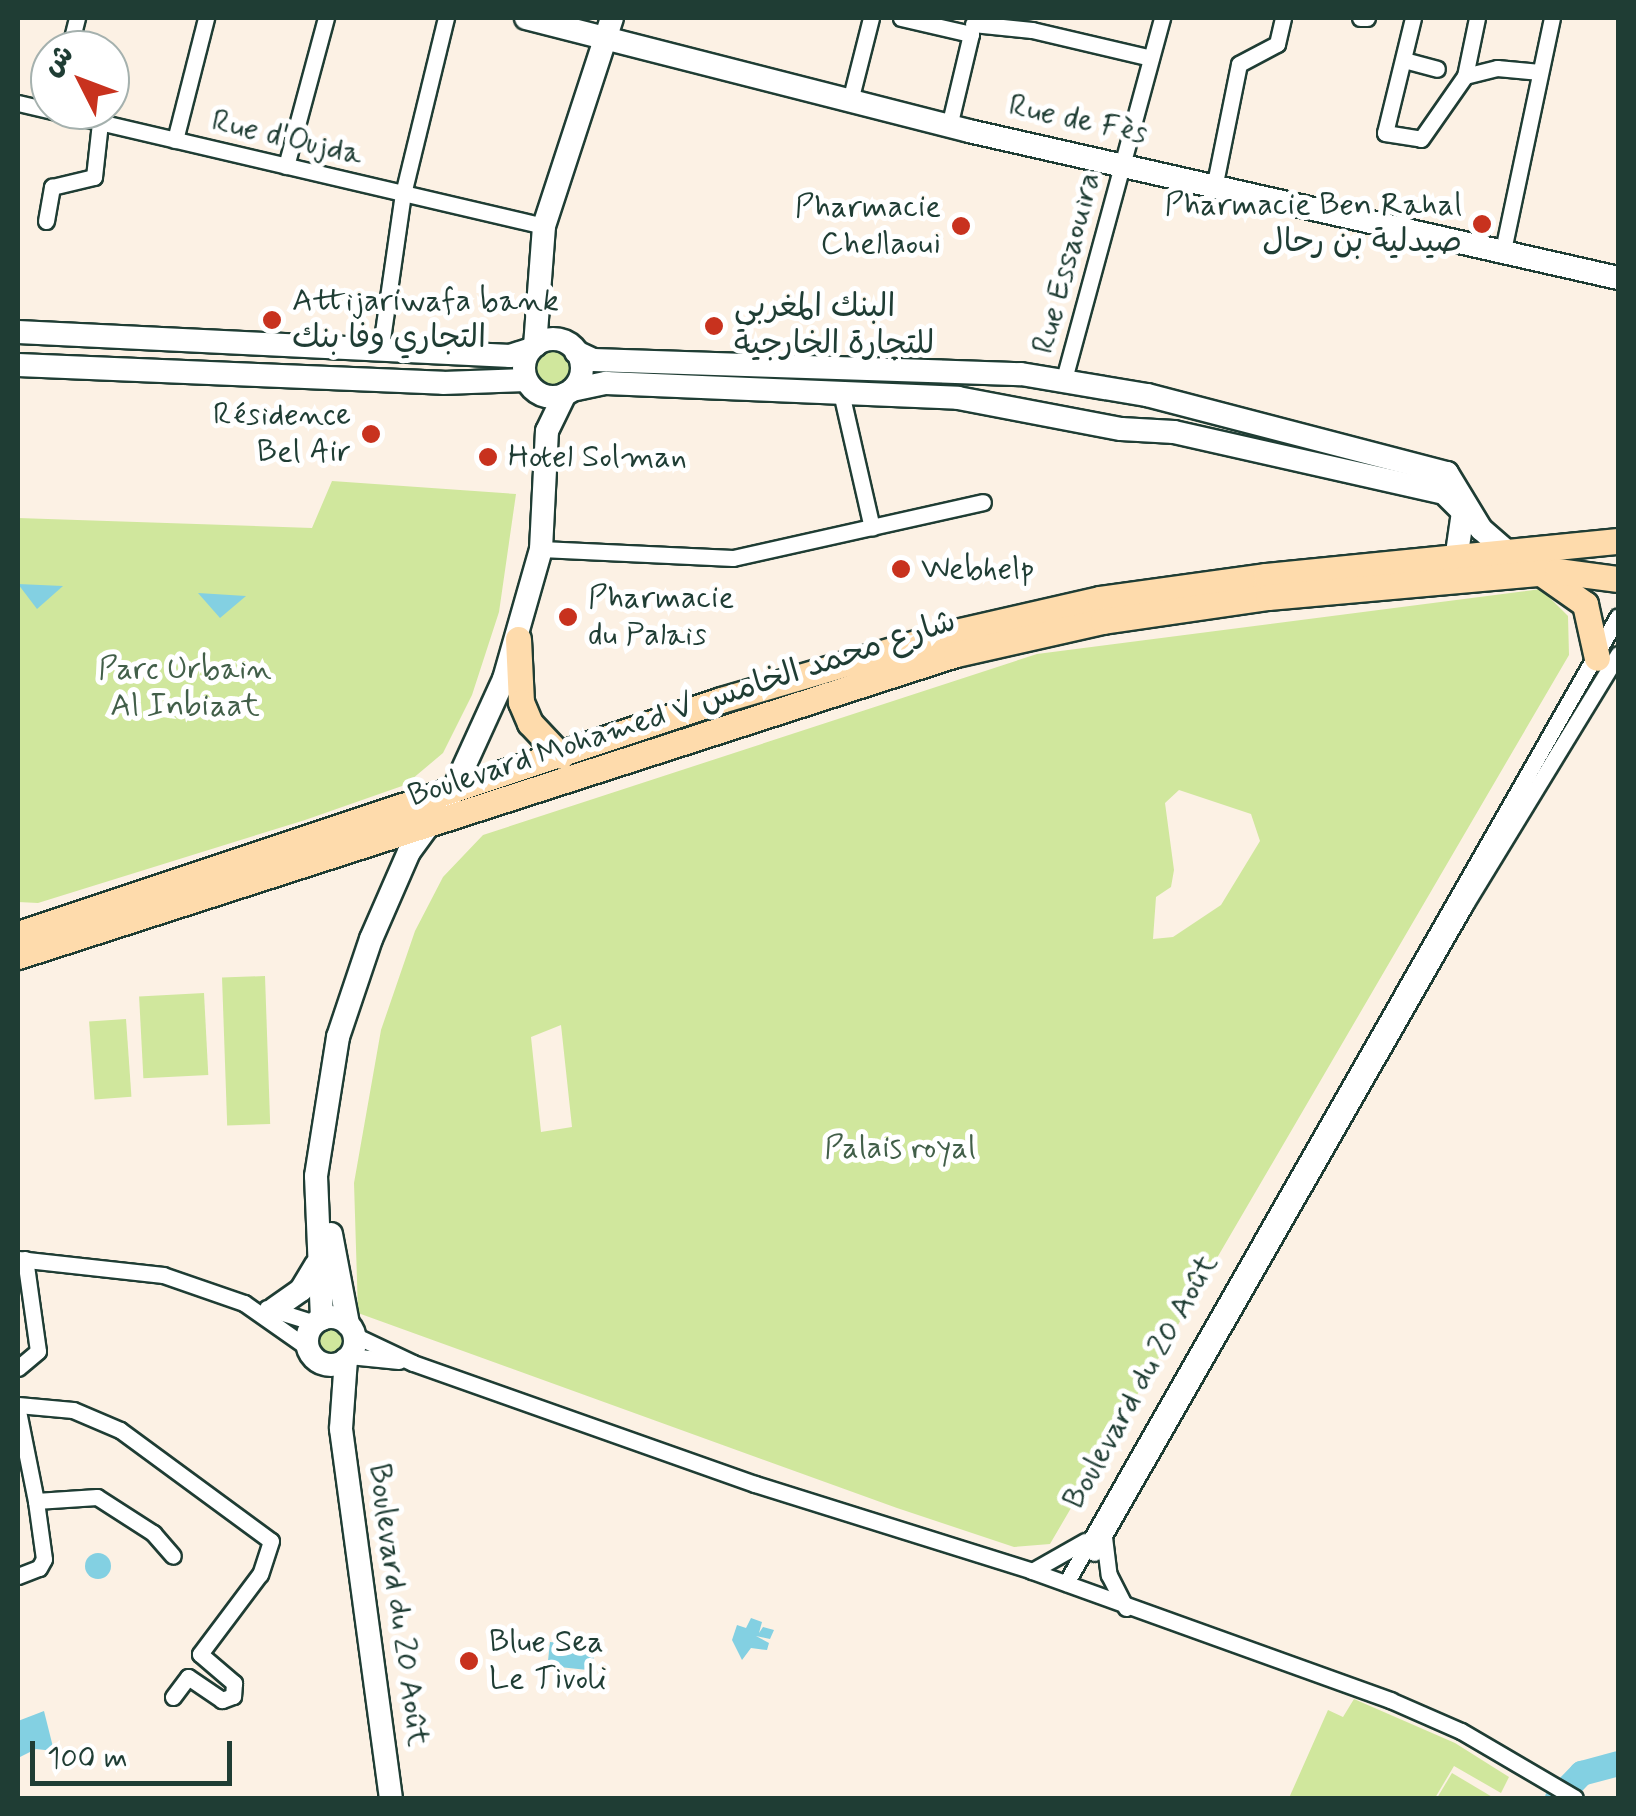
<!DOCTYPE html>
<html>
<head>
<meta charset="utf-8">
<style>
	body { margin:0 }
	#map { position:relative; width:1636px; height:1816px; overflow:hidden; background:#fcf1e4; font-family:Mynerve,"Playpen Sans Arabic",sans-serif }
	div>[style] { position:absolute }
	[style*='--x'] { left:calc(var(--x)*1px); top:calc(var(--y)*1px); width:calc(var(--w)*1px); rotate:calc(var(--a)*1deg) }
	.green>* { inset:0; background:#d0e79d; transform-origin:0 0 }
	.round { border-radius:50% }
	.water>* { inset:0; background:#83d0e2; transform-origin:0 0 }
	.river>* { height:25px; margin:-12.5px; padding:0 12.5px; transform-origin:12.5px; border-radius:12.5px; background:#83d0e2 }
	.roads { filter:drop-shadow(2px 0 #1f3d34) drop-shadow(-2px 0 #1f3d34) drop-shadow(0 2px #1f3d34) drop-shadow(0 -2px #1f3d34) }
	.street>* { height:15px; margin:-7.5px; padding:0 7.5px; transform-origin:7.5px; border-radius:7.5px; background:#fff }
	.secondary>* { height:22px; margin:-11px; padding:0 11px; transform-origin:11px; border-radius:11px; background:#fff }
	.secondary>.ring { margin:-11px; padding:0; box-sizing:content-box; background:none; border:22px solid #fff; border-radius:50% }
	.primary>* { height:25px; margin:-12.5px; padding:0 12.5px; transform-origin:12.5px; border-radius:12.5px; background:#fedbac }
	.dots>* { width:28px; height:28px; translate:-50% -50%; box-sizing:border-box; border:5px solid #fff; border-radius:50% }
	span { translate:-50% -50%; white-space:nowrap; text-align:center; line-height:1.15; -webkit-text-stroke:10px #fff; paint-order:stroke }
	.street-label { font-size:32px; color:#1f3d34 }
	.poi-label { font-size:32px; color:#1f3d34 }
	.right { translate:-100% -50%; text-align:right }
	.left { translate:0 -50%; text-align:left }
	.park-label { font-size:32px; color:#425f49 }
	.frame { position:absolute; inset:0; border:20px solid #1f3d34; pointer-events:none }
	.north { position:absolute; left:30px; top:30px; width:100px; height:100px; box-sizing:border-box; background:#fff; border:2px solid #a5b1ae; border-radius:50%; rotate:312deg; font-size:28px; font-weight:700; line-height:40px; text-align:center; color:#1f3d34 }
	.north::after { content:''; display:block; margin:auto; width:35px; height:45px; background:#c8321e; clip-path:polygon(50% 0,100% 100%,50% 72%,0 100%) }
	.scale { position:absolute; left:30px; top:1741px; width:202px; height:45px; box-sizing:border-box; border:5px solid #1f3d34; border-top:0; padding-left:12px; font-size:30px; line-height:35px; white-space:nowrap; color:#1f3d34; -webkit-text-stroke:8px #fff; paint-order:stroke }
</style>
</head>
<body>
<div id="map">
	<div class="green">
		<i class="round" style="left:530px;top:346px;width:44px;height:44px"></i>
		<i style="clip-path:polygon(332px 481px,516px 494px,499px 612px,472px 695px,443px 753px,405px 785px,305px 820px,38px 903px,18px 902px,18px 518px,312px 528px)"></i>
		<i style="clip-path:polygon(evenodd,1541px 589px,1568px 616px,1569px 655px,1050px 1544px,1014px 1547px,897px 1508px,358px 1313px,354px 1183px,381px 1030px,415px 931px,443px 877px,483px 835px,1037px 654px,1541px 589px,1179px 790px,1251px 814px,1260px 841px,1221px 905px,1173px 937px,1153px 939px,1156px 897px,1171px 887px,1174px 870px,1165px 803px,1179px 790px,1541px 589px,561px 1025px,572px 1127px,541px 1132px,531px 1037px,561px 1025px)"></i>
		<i style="left:265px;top:976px;width:148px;height:43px;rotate:88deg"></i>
		<i style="left:204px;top:993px;width:82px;height:65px;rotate:87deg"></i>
		<i style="left:126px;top:1019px;width:78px;height:37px;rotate:86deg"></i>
		<i class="round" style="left:317px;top:1327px;width:30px;height:30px"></i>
		<i style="clip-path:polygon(1354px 1699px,1455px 1743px,1509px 1777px,1501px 1793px,1454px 1766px,1435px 1798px,1289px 1798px,1328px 1710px,1343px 1717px)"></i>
		<i style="clip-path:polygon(1452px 1773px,1494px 1798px,1437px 1798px)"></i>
	</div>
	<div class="water">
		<i style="clip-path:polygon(18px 584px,63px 586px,37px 609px)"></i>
		<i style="clip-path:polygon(198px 593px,246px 596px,220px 618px)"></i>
		<i class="round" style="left:85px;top:1553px;width:26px;height:26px"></i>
		<i style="clip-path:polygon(751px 1618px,762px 1622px,759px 1633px,763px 1627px,774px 1630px,770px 1639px,756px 1636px,769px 1643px,767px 1650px,751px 1648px,742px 1660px,732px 1640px,737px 1625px,746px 1628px)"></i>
		<i style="left:550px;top:1642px;width:45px;height:24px;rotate:6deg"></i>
		<i style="clip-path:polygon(44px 1711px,54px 1751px,36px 1749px,18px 1758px,18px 1721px)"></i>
	</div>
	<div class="river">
		<i style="--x:1557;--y:1798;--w:35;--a:-46"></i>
		<i style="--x:1581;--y:1773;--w:38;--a:-15"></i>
	</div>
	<div class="roads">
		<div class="street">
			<i style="--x:901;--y:18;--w:72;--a:12.9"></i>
			<i style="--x:971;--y:34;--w:95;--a:103.4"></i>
			<i style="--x:1360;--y:18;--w:7;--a:0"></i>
			<i style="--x:1413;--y:18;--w:118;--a:103.7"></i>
			<i style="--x:1385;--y:133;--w:36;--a:9"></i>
			<i style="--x:1421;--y:139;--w:77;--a:-55.1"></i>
			<i style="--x:1465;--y:76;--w:33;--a:-14"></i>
			<i style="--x:1497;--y:68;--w:43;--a:5.3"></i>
			<i style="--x:973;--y:24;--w:59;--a:5.8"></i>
			<i style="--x:1032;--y:30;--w:122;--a:13.2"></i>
			<i style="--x:69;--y:50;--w:33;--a:-76"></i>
			<i style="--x:1404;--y:60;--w:34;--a:15"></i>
			<i style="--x:1465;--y:76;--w:59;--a:-78.3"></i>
			<i style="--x:850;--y:101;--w:86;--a:-75.8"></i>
			<i style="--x:18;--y:103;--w:540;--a:13.16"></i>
			<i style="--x:175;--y:140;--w:126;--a:-75.7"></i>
			<i style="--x:286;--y:166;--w:153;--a:-74.9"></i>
			<i style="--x:1215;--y:183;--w:121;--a:-78.6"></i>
			<i style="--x:1239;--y:64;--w:43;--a:-27.8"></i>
			<i style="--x:1277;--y:44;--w:27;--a:-77"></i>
			<i style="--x:46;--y:221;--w:35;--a:-80"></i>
			<i style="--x:52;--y:187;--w:43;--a:-13.4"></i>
			<i style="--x:94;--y:177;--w:54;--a:-83.7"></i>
			<i style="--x:1502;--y:255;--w:242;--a:-78.1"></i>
			<i style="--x:381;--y:346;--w:154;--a:-81.8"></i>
			<i style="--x:403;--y:194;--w:181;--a:-76.3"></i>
			<i style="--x:1064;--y:379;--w:374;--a:-74.8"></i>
			<i style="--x:842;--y:397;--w:134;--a:77.1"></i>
			<i style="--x:541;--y:549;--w:192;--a:2.7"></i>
			<i style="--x:733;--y:558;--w:256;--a:-12.6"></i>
			<i style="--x:18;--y:1259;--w:146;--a:6.3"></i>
			<i style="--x:163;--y:1275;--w:86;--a:19.1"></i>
			<i style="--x:244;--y:1303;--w:78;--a:35.1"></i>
			<i style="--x:267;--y:1308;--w:50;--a:17.4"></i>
			<i style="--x:354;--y:1335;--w:65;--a:25.4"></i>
			<i style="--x:413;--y:1363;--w:363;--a:19.5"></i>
			<i style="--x:755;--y:1484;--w:290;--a:17.4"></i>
			<i style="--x:1032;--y:1571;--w:381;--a:19.8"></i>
			<i style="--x:1390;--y:1700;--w:77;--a:23.6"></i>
			<i style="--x:1461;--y:1731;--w:132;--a:30.4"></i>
			<i style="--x:349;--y:1356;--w:50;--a:5.7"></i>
			<i style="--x:18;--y:1368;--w:26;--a:-40"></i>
			<i style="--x:38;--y:1351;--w:93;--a:-98"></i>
			<i style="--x:18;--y:1405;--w:55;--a:5.2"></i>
			<i style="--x:73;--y:1410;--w:51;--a:23.1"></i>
			<i style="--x:120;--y:1430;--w:187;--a:36.3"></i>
			<i style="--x:271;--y:1541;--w:35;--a:108"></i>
			<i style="--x:260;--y:1574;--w:100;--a:126.9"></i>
			<i style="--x:200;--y:1654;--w:45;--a:40.5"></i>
			<i style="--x:234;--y:1683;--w:13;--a:94"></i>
			<i style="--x:233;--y:1696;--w:12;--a:160"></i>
			<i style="--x:222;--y:1700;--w:41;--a:-145.9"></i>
			<i style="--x:188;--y:1677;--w:25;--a:127"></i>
			<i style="--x:18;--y:1411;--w:92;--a:78.7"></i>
			<i style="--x:36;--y:1501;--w:61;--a:-3.8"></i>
			<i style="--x:97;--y:1497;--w:67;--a:32.7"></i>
			<i style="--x:153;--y:1533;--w:30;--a:49"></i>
			<i style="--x:1104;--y:1537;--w:38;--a:83"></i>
			<i style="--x:1109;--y:1575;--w:37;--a:63"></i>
			<i style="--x:1094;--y:1553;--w:747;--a:-60.21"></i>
			<i style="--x:1465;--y:905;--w:294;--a:-58.6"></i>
			<i style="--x:1032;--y:1571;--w:61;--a:-29.5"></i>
			<i style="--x:18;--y:1576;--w:22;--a:-21"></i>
			<i style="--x:39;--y:1568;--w:10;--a:-61"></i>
			<i style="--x:44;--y:1559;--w:59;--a:-97.9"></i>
			<i style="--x:1066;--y:1583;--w:1113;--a:-60.28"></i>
		</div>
		<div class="secondary">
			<i style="--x:526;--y:18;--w:457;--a:14.3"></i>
			<i style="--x:969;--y:131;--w:665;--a:12.76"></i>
			<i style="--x:18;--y:332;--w:493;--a:2.8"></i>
			<i style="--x:510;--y:356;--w:22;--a:-18"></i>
			<i class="ring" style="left:524px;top:339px;width:36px;height:36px"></i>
			<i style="--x:535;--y:346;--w:120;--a:-85.7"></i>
			<i style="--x:544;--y:226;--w:219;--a:-71.9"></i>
			<i style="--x:576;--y:352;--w:19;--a:25"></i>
			<i style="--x:593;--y:360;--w:428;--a:1.9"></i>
			<i style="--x:1021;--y:374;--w:128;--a:9.5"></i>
			<i style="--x:1147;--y:395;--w:310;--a:14.6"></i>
			<i style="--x:1447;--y:473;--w:66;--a:58.7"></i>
			<i style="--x:1481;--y:529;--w:40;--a:41"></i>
			<i style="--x:18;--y:365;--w:425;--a:2.4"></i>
			<i style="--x:443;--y:383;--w:83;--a:-2.1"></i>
			<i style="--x:572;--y:390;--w:35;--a:-12"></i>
			<i style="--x:606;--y:383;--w:352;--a:2.4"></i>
			<i style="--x:958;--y:398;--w:166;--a:10.8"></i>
			<i style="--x:1121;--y:429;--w:53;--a:3.2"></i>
			<i style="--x:1174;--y:432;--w:277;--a:12.7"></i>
			<i style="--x:1444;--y:493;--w:27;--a:45"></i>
			<i style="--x:1463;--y:512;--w:49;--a:98.3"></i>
			<i style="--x:331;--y:1234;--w:92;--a:79.3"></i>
			<i style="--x:274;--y:1309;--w:33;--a:-35"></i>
			<i style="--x:301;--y:1290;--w:29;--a:-59"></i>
			<i class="ring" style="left:307px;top:1317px;width:26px;height:26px"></i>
			<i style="--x:322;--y:1319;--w:143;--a:-92.4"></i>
			<i style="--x:316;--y:1176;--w:141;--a:-81"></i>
			<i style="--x:338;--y:1037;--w:103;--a:-71.4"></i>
			<i style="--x:371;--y:939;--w:95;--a:-66.4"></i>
			<i style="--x:409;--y:852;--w:73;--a:-53.9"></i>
			<i style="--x:452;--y:793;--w:125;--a:-65.5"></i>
			<i style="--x:504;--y:679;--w:135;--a:-74.1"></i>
			<i style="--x:541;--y:549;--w:118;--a:-87.1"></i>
			<i style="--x:547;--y:431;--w:41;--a:-64.1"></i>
			<i style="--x:346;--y:1359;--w:70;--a:94.1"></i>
			<i style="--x:341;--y:1429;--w:372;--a:82.3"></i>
		</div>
		<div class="primary">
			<i style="--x:1541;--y:573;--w:54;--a:35.2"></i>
			<i style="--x:1585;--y:604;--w:55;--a:77.5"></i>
			<i style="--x:518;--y:639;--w:63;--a:87.3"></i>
			<i style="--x:521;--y:702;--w:23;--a:67"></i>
			<i style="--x:530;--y:723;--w:45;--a:46.8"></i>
			<i style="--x:18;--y:934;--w:741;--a:-18.41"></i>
			<i style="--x:721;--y:700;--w:235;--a:-16.3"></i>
			<i style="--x:947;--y:634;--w:157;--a:-12.9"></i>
			<i style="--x:1100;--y:599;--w:168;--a:-7.9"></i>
			<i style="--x:1266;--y:576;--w:354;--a:-5.7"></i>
			<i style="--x:18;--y:956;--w:985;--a:-17.85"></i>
			<i style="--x:956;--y:654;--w:151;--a:-12.7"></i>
			<i style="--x:1103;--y:621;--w:167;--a:-8.3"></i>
			<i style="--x:1268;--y:597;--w:290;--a:-5.1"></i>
			<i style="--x:1557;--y:571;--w:62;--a:7.5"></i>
		</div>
	</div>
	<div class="dots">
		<i style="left:1482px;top:224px;background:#c8321e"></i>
		<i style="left:961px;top:226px;background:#c8321e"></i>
		<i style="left:272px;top:320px;background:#c8321e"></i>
		<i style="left:714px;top:326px;background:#c8321e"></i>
		<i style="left:371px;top:434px;background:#c8321e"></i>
		<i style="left:488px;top:457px;background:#c8321e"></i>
		<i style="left:901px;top:569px;background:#c8321e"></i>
		<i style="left:568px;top:617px;background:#c8321e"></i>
		<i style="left:469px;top:1661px;background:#c8321e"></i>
	</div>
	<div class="street-label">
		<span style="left:1078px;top:120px;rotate:12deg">Rue de Fès</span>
		<span style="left:287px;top:138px;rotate:13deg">Rue d'Oujda</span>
		<span style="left:1067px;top:263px;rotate:-75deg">Rue Essaouira</span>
		<span style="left:682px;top:709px;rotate:-18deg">Boulevard Mohamed V شارع محمد الخامس</span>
		<span style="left:1141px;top:1382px;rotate:-61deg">Boulevard du 20 Août</span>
		<span style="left:398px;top:1605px;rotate:82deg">Boulevard du 20 Août</span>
	</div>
	<div class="poi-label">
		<span class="right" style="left:1462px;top:224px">Pharmacie Ben Rahal<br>صيدلية بن رحال</span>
		<span class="right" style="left:941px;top:226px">Pharmacie<br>Chellaoui</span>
		<span class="left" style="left:292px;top:320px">Attijariwafa bank<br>التجاري وفا بنك</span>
		<span class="left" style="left:734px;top:326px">البنك المغربي<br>للتجارة الخارجية</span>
		<span class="right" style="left:351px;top:434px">Résidence<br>Bel Air</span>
		<span class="left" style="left:508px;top:457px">Hotel Solman</span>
		<span class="left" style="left:921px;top:569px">Webhelp</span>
		<span class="left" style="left:588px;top:617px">Pharmacie<br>du Palais</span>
		<span class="left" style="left:489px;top:1661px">Blue Sea<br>Le Tivoli</span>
	</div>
	<div class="park-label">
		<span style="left:185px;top:688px">Parc Urbain<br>Al Inbiaat</span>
		<span style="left:900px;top:1148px">Palais royal</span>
	</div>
	<div class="frame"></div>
	<div class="north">ش</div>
	<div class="scale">100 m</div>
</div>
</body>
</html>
